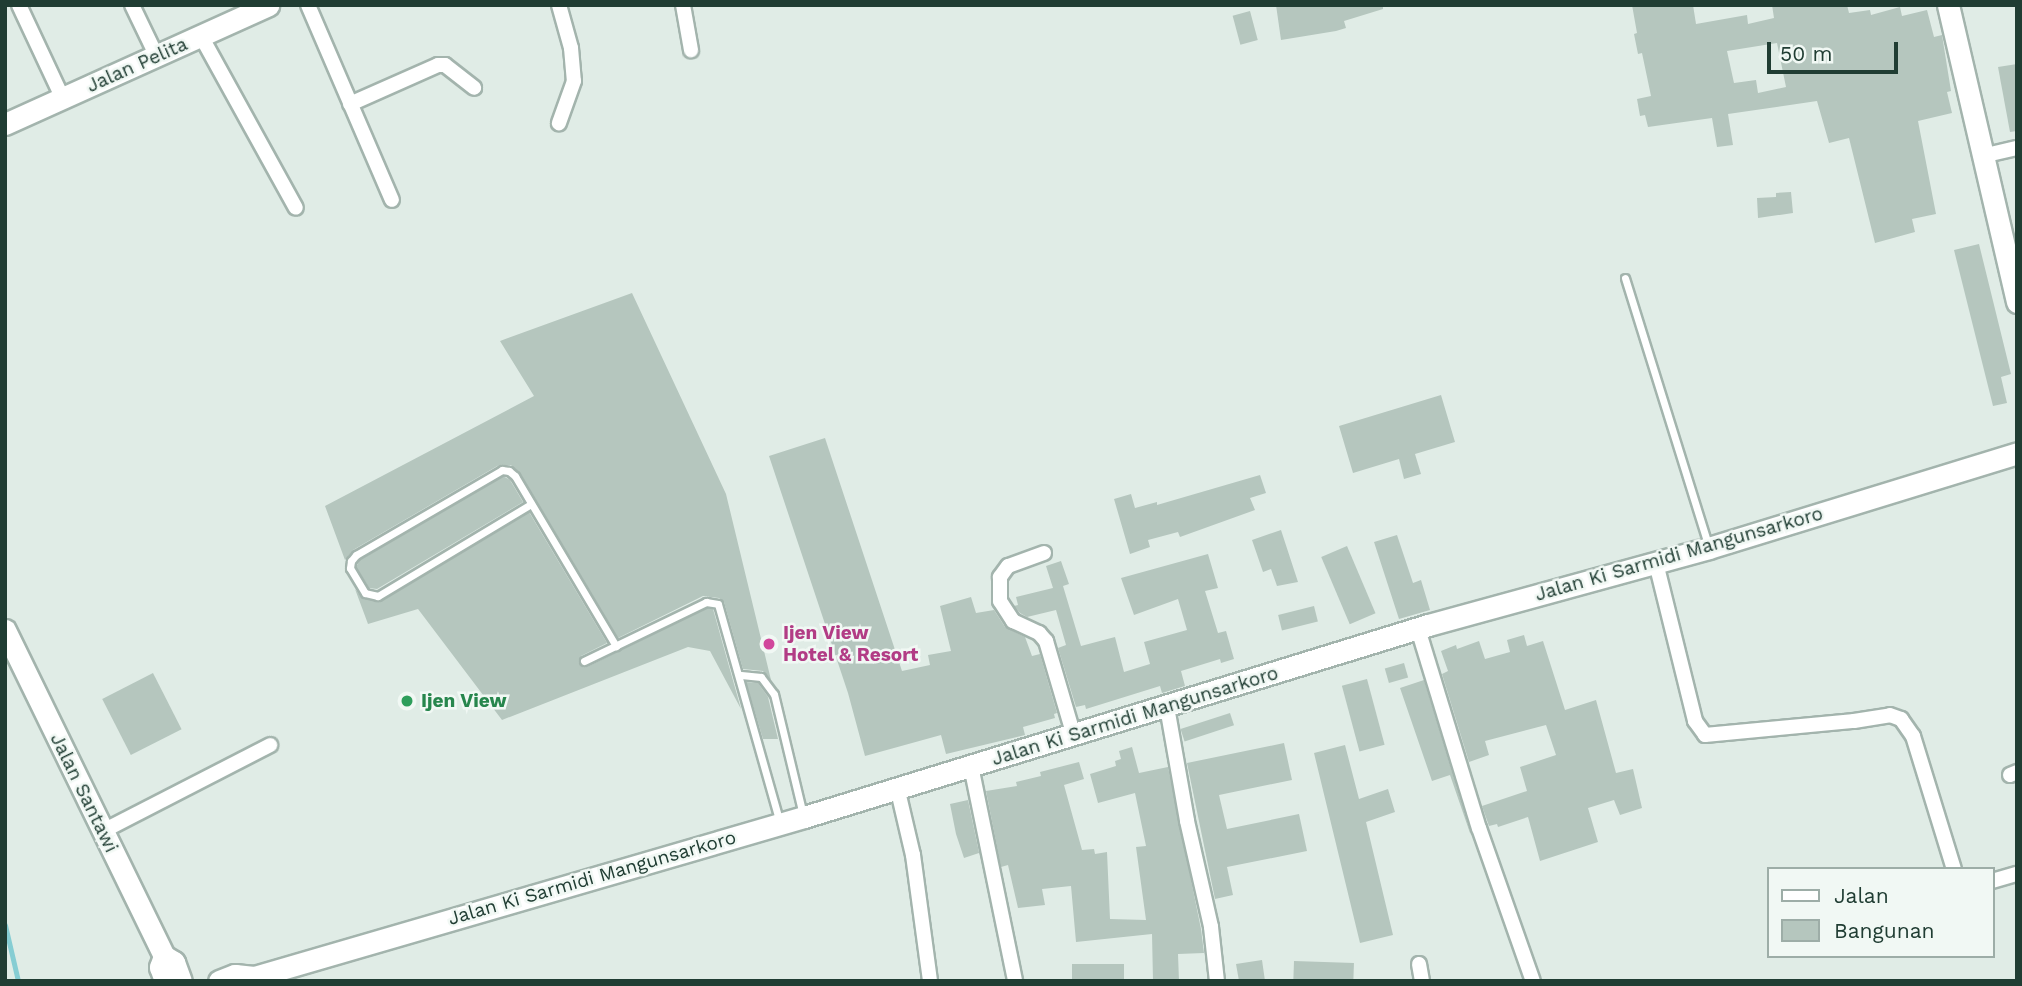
<!DOCTYPE html>
<html>
<head>
<meta charset="utf-8">
<style>
	body { margin:0 }
	#map { position:relative; width:2022px; height:986px; overflow:hidden; background:#e0ece6; font-family:"Work Sans",sans-serif }
	div>[style] { position:absolute }
	[style*='--x'] { left:calc(var(--x)*1px); top:calc(var(--y)*1px); width:calc(var(--w)*1px); rotate:calc(var(--a)*1deg) }
	.stream>* { height:5px; margin:-2.5px; padding:0 2.5px; transform-origin:2.5px; border-radius:2.5px; background:#86cdd3 }
	.building>* { inset:0; background:#b5c6be; transform-origin:0 0 }
	.roads { filter:drop-shadow(2px 0 #a3b4ad) drop-shadow(-2px 0 #a3b4ad) drop-shadow(0 2px #a3b4ad) drop-shadow(0 -2px #a3b4ad) }
	.lane>* { height:7px; margin:-3.5px; padding:0 3.5px; transform-origin:3.5px; border-radius:3.5px; background:#fff }
	.street>* { height:14px; margin:-7px; padding:0 7px; transform-origin:7px; border-radius:7px; background:#fff }
	.secondary>* { height:21px; margin:-10.5px; padding:0 10.5px; transform-origin:10.5px; border-radius:10.5px; background:#fff }
	.dots>* { width:19px; height:19px; translate:-50% -50%; box-sizing:border-box; border:4px solid #f1f8f4; border-radius:50% }
	span { translate:-50% -50%; white-space:nowrap; text-align:center; line-height:1.15; -webkit-text-stroke:5px #f1f8f4; paint-order:stroke }
	.street-label { font-size:19px; color:#203d33 }
	.hotel-label { font-size:19px; color:#b23c85; font-weight:700 }
	.left { translate:0 -50%; text-align:left }
	.leisure-label { font-size:19px; color:#27864d; font-weight:700 }
	.frame { position:absolute; inset:0; border:7px solid #203d33; pointer-events:none }
	.legend { position:absolute; left:1767px; top:867px; width:228px; height:91px; box-sizing:border-box; background:#f1f8f4; border:2px solid #9dada7; margin:0; padding:9px 12px; list-style:none; font-size:21px; color:#203d33 }
	.legend li { display:flex; align-items:center; gap:14px; height:35px }
	.legend b { width:35px; border:2px solid #9dada7 }
	.scale { position:absolute; left:1767px; top:42px; width:131px; height:32px; box-sizing:border-box; border:4px solid #203d33; border-top:0; padding-left:9px; font-size:21px; line-height:24px; white-space:nowrap; color:#203d33; -webkit-text-stroke:5px #f1f8f4; paint-order:stroke }
</style>
</head>
<body>
<div id="map">
	<div class="stream">
		<i style="--x:5;--y:925;--w:57;--a:76.9"></i>
	</div>
	<div class="building">
		<i style="clip-path:polygon(1276px 5px,1383px 5px,1383px 9px,1344px 21px,1346px 28px,1336px 31px,1281px 40px)"></i>
		<i style="clip-path:polygon(evenodd,1632px 5px,1693px 5px,1696px 24px,1747px 15px,1748px 24px,1774px 18px,1772px 5px,1847px 5px,1849px 13px,1870px 10px,1871px 15px,1900px 7px,1902px 16px,1927px 10px,1934px 37px,1942px 35px,1951px 91px,1947px 92px,1952px 113px,1918px 121px,1936px 214px,1912px 219px,1915px 232px,1875px 243px,1849px 138px,1829px 143px,1817px 101px,1728px 114px,1733px 145px,1717px 147px,1712px 118px,1648px 127px,1645px 115px,1640px 116px,1637px 99px,1651px 96px,1642px 53px,1638px 54px,1634px 34px,1637px 33px,1632px 5px,1777px 43px,1786px 87px,1758px 93px,1756px 80px,1734px 83px,1727px 51px,1777px 43px)"></i>
		<i style="left:1250px;top:11px;width:30px;height:18px;rotate:75deg"></i>
		<i style="clip-path:polygon(2017px 64px,2017px 131px,2010px 132px,1998px 67px)"></i>
		<i style="clip-path:polygon(1791px 192px,1793px 213px,1758px 218px,1757px 198px,1776px 197px,1776px 193px)"></i>
		<i style="clip-path:polygon(1979px 244px,2011px 374px,2001px 377px,2007px 403px,1993px 406px,1954px 250px)"></i>
		<i style="clip-path:polygon(632px 293px,726px 494px,771px 680px,763px 671px,743px 669px,724px 602px,719px 598px,703px 596px,618px 638px,520px 473px,511px 465px,499px 465px,353px 550px,345px 560px,325px 506px,534px 396px,500px 341px)"></i>
		<i style="clip-path:polygon(1441px 395px,1455px 442px,1415px 454px,1421px 474px,1404px 479px,1399px 459px,1353px 473px,1339px 426px)"></i>
		<i style="clip-path:polygon(825px 438px,902px 671px,930px 665px,928px 655px,951px 651px,940px 606px,971px 597px,976px 613px,994px 610px,1005px 627px,1025px 637px,1032px 656px,1040px 654px,1057px 713px,1054px 714px,1055px 718px,1023px 727px,1025px 735px,946px 754px,941px 735px,865px 756px,848px 693px,769px 456px)"></i>
		<i style="clip-path:polygon(1260px 475px,1266px 493px,1250px 498px,1255px 510px,1180px 537px,1178px 532px,1148px 540px,1150px 547px,1130px 554px,1114px 499px,1131px 494px,1135px 508px,1157px 502px,1157px 505px)"></i>
		<i style="clip-path:polygon(503px 476px,510px 480px,523px 502px,377px 589px,369px 588px,356px 567px,360px 560px)"></i>
		<i style="clip-path:polygon(529px 512px,607px 643px,581px 656px,580px 666px,587px 667px,707px 608px,713px 609px,741px 709px,710px 651px,688px 647px,502px 720px,418px 609px,368px 624px,355px 589px,362px 598px,381px 601px)"></i>
		<i style="clip-path:polygon(1281px 530px,1298px 582px,1277px 586px,1271px 569px,1263px 572px,1252px 540px)"></i>
		<i style="clip-path:polygon(1397px 535px,1413px 583px,1421px 580px,1430px 610px,1399px 619px,1374px 542px)"></i>
		<i style="left:1347px;top:546px;width:73px;height:28px;rotate:67deg"></i>
		<i style="clip-path:polygon(1208px 554px,1218px 588px,1205px 591px,1218px 633px,1226px 631px,1234px 659px,1221px 663px,1220px 659px,1181px 671px,1185px 686px,1162px 693px,1160px 686px,1086px 709px,1085px 705px,1076px 707px,1058px 648px,1066px 645px,1056px 610px,1027px 617px,1020px 613px,1014px 606px,1018px 605px,1016px 597px,1053px 588px,1046px 566px,1061px 561px,1069px 584px,1063px 586px,1081px 646px,1115px 637px,1124px 672px,1150px 664px,1144px 642px,1187px 630px,1178px 599px,1134px 615px,1121px 578px)"></i>
		<i style="left:1314px;top:606px;width:16px;height:37px;rotate:76deg"></i>
		<i style="clip-path:polygon(1524px 635px,1527px 646px,1543px 641px,1565px 710px,1596px 700px,1616px 773px,1633px 769px,1642px 808px,1620px 815px,1614px 800px,1588px 808px,1598px 842px,1540px 861px,1528px 817px,1498px 827px,1497px 824px,1489px 826px,1482px 806px,1527px 791px,1520px 767px,1556px 755px,1546px 725px,1485px 741px,1489px 755px,1469px 762px,1442px 674px,1448px 671px,1441px 651px,1456px 645px,1457px 649px,1479px 641px,1485px 659px,1510px 652px,1507px 640px)"></i>
		<i style="left:1404px;top:663px;width:15px;height:20px;rotate:74deg"></i>
		<i style="left:153px;top:673px;width:63px;height:57px;rotate:63deg"></i>
		<i style="left:1367px;top:679px;width:68px;height:26px;rotate:75deg"></i>
		<i style="clip-path:polygon(1424px 680px,1470px 831px,1470px 833px,1450px 775px,1432px 781px,1400px 688px)"></i>
		<i style="clip-path:polygon(746px 682px,758px 683px,768px 697px,778px 739px,763px 739px)"></i>
		<i style="left:1230px;top:713px;width:13px;height:52px;rotate:72deg"></i>
		<i style="clip-path:polygon(1284px 743px,1292px 780px,1219px 795px,1227px 829px,1299px 814px,1307px 851px,1227px 867px,1233px 895px,1215px 899px,1187px 763px)"></i>
		<i style="clip-path:polygon(1345px 745px,1359px 799px,1388px 789px,1395px 812px,1366px 822px,1393px 935px,1360px 943px,1314px 753px)"></i>
		<i style="clip-path:polygon(1132px 747px,1139px 773px,1168px 767px,1201px 929px,1204px 953px,1178px 954px,1179px 981px,1153px 981px,1152px 934px,1076px 942px,1071px 886px,1042px 889px,1045px 905px,1018px 908px,1008px 865px,1001px 867px,986px 791px,1017px 786px,1016px 782px,1041px 776px,1040px 772px,1079px 762px,1084px 779px,1064px 785px,1082px 850px,1094px 849px,1095px 854px,1107px 852px,1110px 919px,1146px 920px,1136px 847px,1146px 846px,1135px 793px,1098px 803px,1090px 774px,1116px 766px,1115px 761px,1121px 759px,1119px 751px)"></i>
		<i style="clip-path:polygon(968px 800px,980px 857px,979px 853px,964px 858px,956px 834px,950px 804px)"></i>
		<i style="clip-path:polygon(1262px 960px,1265px 981px,1239px 981px,1236px 964px)"></i>
		<i style="left:1294px;top:961px;width:60px;height:20px;rotate:2deg"></i>
		<i style="left:1124px;top:964px;width:17px;height:52px;rotate:90deg"></i>
	</div>
	<div class="roads">
		<div class="lane">
			<i style="--x:1625;--y:278;--w:280;--a:72.7"></i>
			<i style="--x:531;--y:504;--w:179;--a:149"></i>
			<i style="--x:378;--y:596;--w:13;--a:-167"></i>
			<i style="--x:365;--y:593;--w:29;--a:-121"></i>
			<i style="--x:350;--y:568;--w:7;--a:-82"></i>
			<i style="--x:351;--y:561;--w:8;--a:-50"></i>
			<i style="--x:356;--y:555;--w:169;--a:-30.2"></i>
			<i style="--x:502;--y:470;--w:7;--a:8"></i>
			<i style="--x:509;--y:471;--w:8;--a:40"></i>
			<i style="--x:515;--y:476;--w:198;--a:59.3"></i>
			<i style="--x:584;--y:661;--w:136;--a:-25.8"></i>
			<i style="--x:706;--y:602;--w:12;--a:9"></i>
			<i style="--x:718;--y:604;--w:228;--a:74.2"></i>
			<i style="--x:741;--y:675;--w:20;--a:6"></i>
			<i style="--x:761;--y:677;--w:21;--a:53"></i>
			<i style="--x:774;--y:694;--w:124;--a:76.5"></i>
		</div>
		<div class="street">
			<i style="--x:19;--y:5;--w:104;--a:64.9"></i>
			<i style="--x:132;--y:5;--w:58;--a:64.3"></i>
			<i style="--x:308;--y:5;--w:212;--a:66.7"></i>
			<i style="--x:559;--y:5;--w:45;--a:74.4"></i>
			<i style="--x:571;--y:48;--w:33;--a:85"></i>
			<i style="--x:574;--y:81;--w:45;--a:109.7"></i>
			<i style="--x:683;--y:5;--w:46;--a:79.9"></i>
			<i style="--x:201;--y:36;--w:196;--a:61.1"></i>
			<i style="--x:350;--y:104;--w:96;--a:-23.9"></i>
			<i style="--x:438;--y:65;--w:7;--a:0"></i>
			<i style="--x:445;--y:65;--w:37;--a:38"></i>
			<i style="--x:1982;--y:156;--w:36;--a:-13"></i>
			<i style="--x:1044;--y:553;--w:38;--a:160"></i>
			<i style="--x:1008;--y:566;--w:14;--a:126"></i>
			<i style="--x:1000;--y:577;--w:24;--a:90"></i>
			<i style="--x:1000;--y:601;--w:24;--a:57"></i>
			<i style="--x:1013;--y:621;--w:29;--a:25"></i>
			<i style="--x:1039;--y:633;--w:11;--a:49"></i>
			<i style="--x:1046;--y:641;--w:99;--a:73.6"></i>
			<i style="--x:1656;--y:563;--w:163;--a:76.1"></i>
			<i style="--x:1695;--y:721;--w:17;--a:54"></i>
			<i style="--x:1705;--y:735;--w:150;--a:-5.4"></i>
			<i style="--x:1854;--y:721;--w:36;--a:-9"></i>
			<i style="--x:1890;--y:715;--w:12;--a:20"></i>
			<i style="--x:1901;--y:719;--w:21;--a:55"></i>
			<i style="--x:1913;--y:736;--w:139;--a:72.9"></i>
			<i style="--x:1418;--y:629;--w:208;--a:73"></i>
			<i style="--x:1479;--y:828;--w:162;--a:70.6"></i>
			<i style="--x:1167;--y:707;--w:116;--a:80"></i>
			<i style="--x:1187;--y:821;--w:109;--a:77.2"></i>
			<i style="--x:1211;--y:927;--w:54;--a:83.7"></i>
			<i style="--x:971;--y:766;--w:219;--a:78.4"></i>
			<i style="--x:2010;--y:775;--w:8;--a:-23"></i>
			<i style="--x:897;--y:787;--w:70;--a:76.8"></i>
			<i style="--x:913;--y:855;--w:127;--a:82.3"></i>
			<i style="--x:103;--y:831;--w:188;--a:-27.2"></i>
			<i style="--x:1992;--y:881;--w:26;--a:-16"></i>
			<i style="--x:1419;--y:964;--w:17;--a:80"></i>
		</div>
		<div class="secondary">
			<i style="--x:1948;--y:5;--w:305;--a:76.9"></i>
			<i style="--x:5;--y:124;--w:289;--a:-24.3"></i>
			<i style="--x:5;--y:630;--w:363;--a:64"></i>
			<i style="--x:164;--y:956;--w:12;--a:31"></i>
			<i style="--x:174;--y:962;--w:20;--a:70"></i>
			<i style="--x:164;--y:956;--w:12;--a:110"></i>
			<i style="--x:160;--y:967;--w:15;--a:70"></i>
			<i style="--x:219;--y:981;--w:17;--a:-21"></i>
			<i style="--x:235;--y:975;--w:19;--a:6"></i>
			<i style="--x:254;--y:977;--w:573;--a:-16.22"></i>
			<i style="--x:804;--y:817;--w:653;--a:-17.1"></i>
			<i style="--x:1428;--y:625;--w:291;--a:-15.3"></i>
			<i style="--x:1709;--y:548;--w:322;--a:-17.1"></i>
		</div>
	</div>
	<div class="dots">
		<i style="left:769px;top:644px;background:#d1479c"></i>
		<i style="left:407px;top:701px;background:#2e9e5b"></i>
	</div>
	<div class="street-label">
		<span style="left:137px;top:65px;rotate:-24deg">Jalan Pelita</span>
		<span style="left:1679px;top:554px;rotate:-16deg">Jalan Ki Sarmidi Mangunsarkoro</span>
		<span style="left:1135px;top:716px;rotate:-17deg">Jalan Ki Sarmidi Mangunsarkoro</span>
		<span style="left:84px;top:793px;rotate:64deg">Jalan Santawi</span>
		<span style="left:592px;top:878px;rotate:-16deg">Jalan Ki Sarmidi Mangunsarkoro</span>
	</div>
	<div class="hotel-label">
		<span class="left" style="left:783px;top:644px">Ijen View<br>Hotel &amp; Resort</span>
	</div>
	<div class="leisure-label">
		<span class="left" style="left:421px;top:701px">Ijen View</span>
	</div>
	<div class="frame"></div>
	<ul class="legend">
	<li><b style="height:9px;background:#fff"></b>Jalan</li>
	<li><b style="height:19px;background:#b5c6be"></b>Bangunan</li>
	</ul>
	<div class="scale">50 m</div>
</div>
</body>
</html>
